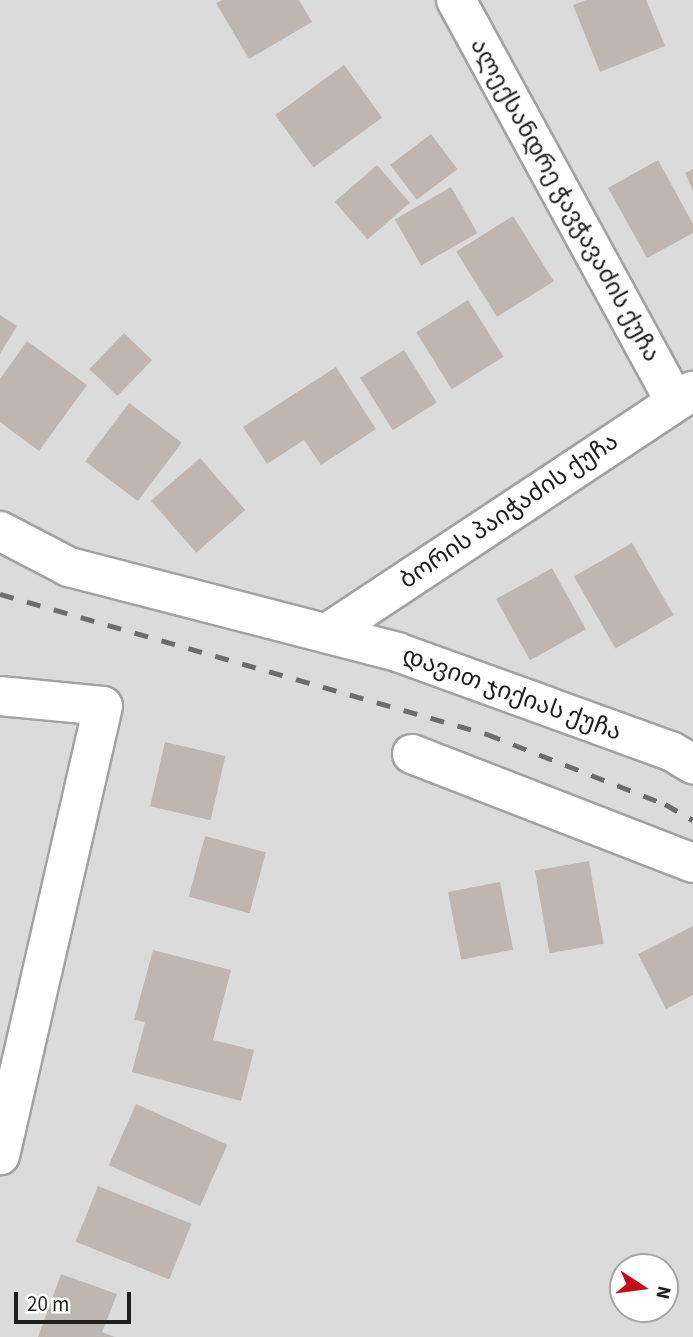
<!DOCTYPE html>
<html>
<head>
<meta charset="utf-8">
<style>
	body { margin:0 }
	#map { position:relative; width:693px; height:1337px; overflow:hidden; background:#efebe5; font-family:"Source Sans 3","Noto Sans Georgian",sans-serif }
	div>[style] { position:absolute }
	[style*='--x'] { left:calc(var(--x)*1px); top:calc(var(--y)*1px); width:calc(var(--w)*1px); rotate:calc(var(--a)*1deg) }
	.residential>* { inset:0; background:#dcdbdb }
	.building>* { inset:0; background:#bfb6b2; transform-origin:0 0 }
	.roads { filter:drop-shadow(2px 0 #a2a2a2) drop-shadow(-2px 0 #a2a2a2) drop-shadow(0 2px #a2a2a2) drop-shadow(0 -2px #a2a2a2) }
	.minor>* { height:38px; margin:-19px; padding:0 19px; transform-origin:19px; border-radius:19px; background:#fff }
	.rail>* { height:5px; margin-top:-2.5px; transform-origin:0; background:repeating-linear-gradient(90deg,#6c6c6c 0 14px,transparent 0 28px) }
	span { translate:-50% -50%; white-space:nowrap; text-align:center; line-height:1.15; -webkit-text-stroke:7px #fff; paint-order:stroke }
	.street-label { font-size:24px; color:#1e1e1e }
	.north { position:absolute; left:609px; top:1253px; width:70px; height:70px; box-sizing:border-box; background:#fff; border:2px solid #a5a5a5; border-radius:50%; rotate:103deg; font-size:19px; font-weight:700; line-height:28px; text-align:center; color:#1e1e1e }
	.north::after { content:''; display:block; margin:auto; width:24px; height:32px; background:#c20b19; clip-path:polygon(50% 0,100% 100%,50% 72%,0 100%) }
	.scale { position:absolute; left:14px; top:1292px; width:117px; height:32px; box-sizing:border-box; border:4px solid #1e1e1e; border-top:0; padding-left:9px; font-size:21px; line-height:24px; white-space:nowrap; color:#1e1e1e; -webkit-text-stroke:5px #fff; paint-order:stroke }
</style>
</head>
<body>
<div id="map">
	<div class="residential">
		<i style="clip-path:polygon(evenodd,0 0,693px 0,693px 1337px,0 1337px,0 0,623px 1267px,665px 1267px,665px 1309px,623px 1309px,623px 1267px)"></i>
	</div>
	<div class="building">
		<i style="clip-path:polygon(222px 0,299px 0,312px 22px,249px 59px,216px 3px)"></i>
		<i style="clip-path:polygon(586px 0,646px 0,665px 46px,600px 72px,573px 5px)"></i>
		<i style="left:344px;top:65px;width:65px;height:85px;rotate:54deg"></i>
		<i style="left:431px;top:134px;width:44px;height:51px;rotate:53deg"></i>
		<i style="clip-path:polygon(658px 160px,693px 224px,693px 233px,647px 258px,608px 188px)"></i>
		<i style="left:377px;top:165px;width:50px;height:56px;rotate:49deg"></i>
		<i style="clip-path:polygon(693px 169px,693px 191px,685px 173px)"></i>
		<i style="left:451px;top:187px;width:53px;height:65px;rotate:60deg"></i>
		<i style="left:513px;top:216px;width:77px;height:67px;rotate:58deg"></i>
		<i style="left:468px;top:300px;width:67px;height:61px;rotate:58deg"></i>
		<i style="clip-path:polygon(0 315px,17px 326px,0 354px)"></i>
		<i style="left:124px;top:333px;width:39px;height:50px;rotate:44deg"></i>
		<i style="clip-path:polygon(27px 341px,87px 385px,39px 451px,0 422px,0 379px)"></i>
		<i style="left:404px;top:350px;width:62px;height:52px;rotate:58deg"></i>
		<i style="clip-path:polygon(336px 367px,376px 429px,321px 465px,304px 440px,267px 464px,243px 427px)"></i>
		<i style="left:129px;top:403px;width:66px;height:73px;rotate:37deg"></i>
		<i style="left:200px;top:458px;width:69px;height:65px;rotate:49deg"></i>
		<i style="left:632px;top:543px;width:83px;height:67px;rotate:60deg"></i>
		<i style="left:552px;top:568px;width:70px;height:64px;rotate:61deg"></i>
		<i style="left:165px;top:742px;width:62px;height:66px;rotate:13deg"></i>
		<i style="left:205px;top:836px;width:63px;height:63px;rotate:15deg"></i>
		<i style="left:589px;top:861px;width:84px;height:55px;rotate:80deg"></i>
		<i style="left:500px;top:882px;width:69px;height:53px;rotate:79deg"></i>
		<i style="clip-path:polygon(693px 926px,693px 995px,666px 1009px,638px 954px)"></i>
		<i style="clip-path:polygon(153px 950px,231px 970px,213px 1040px,254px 1050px,241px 1101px,132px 1072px,145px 1022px,134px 1020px)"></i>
		<i style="left:136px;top:1104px;width:100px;height:67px;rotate:24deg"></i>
		<i style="left:98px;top:1186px;width:101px;height:60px;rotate:22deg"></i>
		<i style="clip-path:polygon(61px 1274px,117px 1294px,102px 1332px,115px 1337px,38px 1337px)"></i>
	</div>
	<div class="roads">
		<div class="minor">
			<i style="--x:456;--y:0;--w:456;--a:61.4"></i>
			<i style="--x:0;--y:531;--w:78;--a:27.6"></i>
			<i style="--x:69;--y:567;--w:339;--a:14.5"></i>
			<i style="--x:397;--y:652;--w:291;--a:19.9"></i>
			<i style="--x:671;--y:751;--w:26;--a:31"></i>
			<i style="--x:327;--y:633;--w:439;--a:-33.5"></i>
			<i style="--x:0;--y:696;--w:103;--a:5.5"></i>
			<i style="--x:103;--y:706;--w:461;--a:102.9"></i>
			<i style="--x:412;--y:754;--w:301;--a:21.2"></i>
		</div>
	</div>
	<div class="rail">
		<i style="--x:0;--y:594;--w:507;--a:16.04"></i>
		<i style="--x:487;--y:734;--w:191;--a:21.5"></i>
		<i style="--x:665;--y:804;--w:32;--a:30"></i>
	</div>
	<div class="street-label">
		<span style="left:565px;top:200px;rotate:61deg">ალექსანდრე ჭავჭავაძის ქუჩა</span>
		<span style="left:509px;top:511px;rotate:-34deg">ბორის პაიჭაძის ქუჩა</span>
		<span style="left:512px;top:694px;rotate:20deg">დავით ჯიქიას ქუჩა</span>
	</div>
	<div class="north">N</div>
	<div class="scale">20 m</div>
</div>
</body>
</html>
